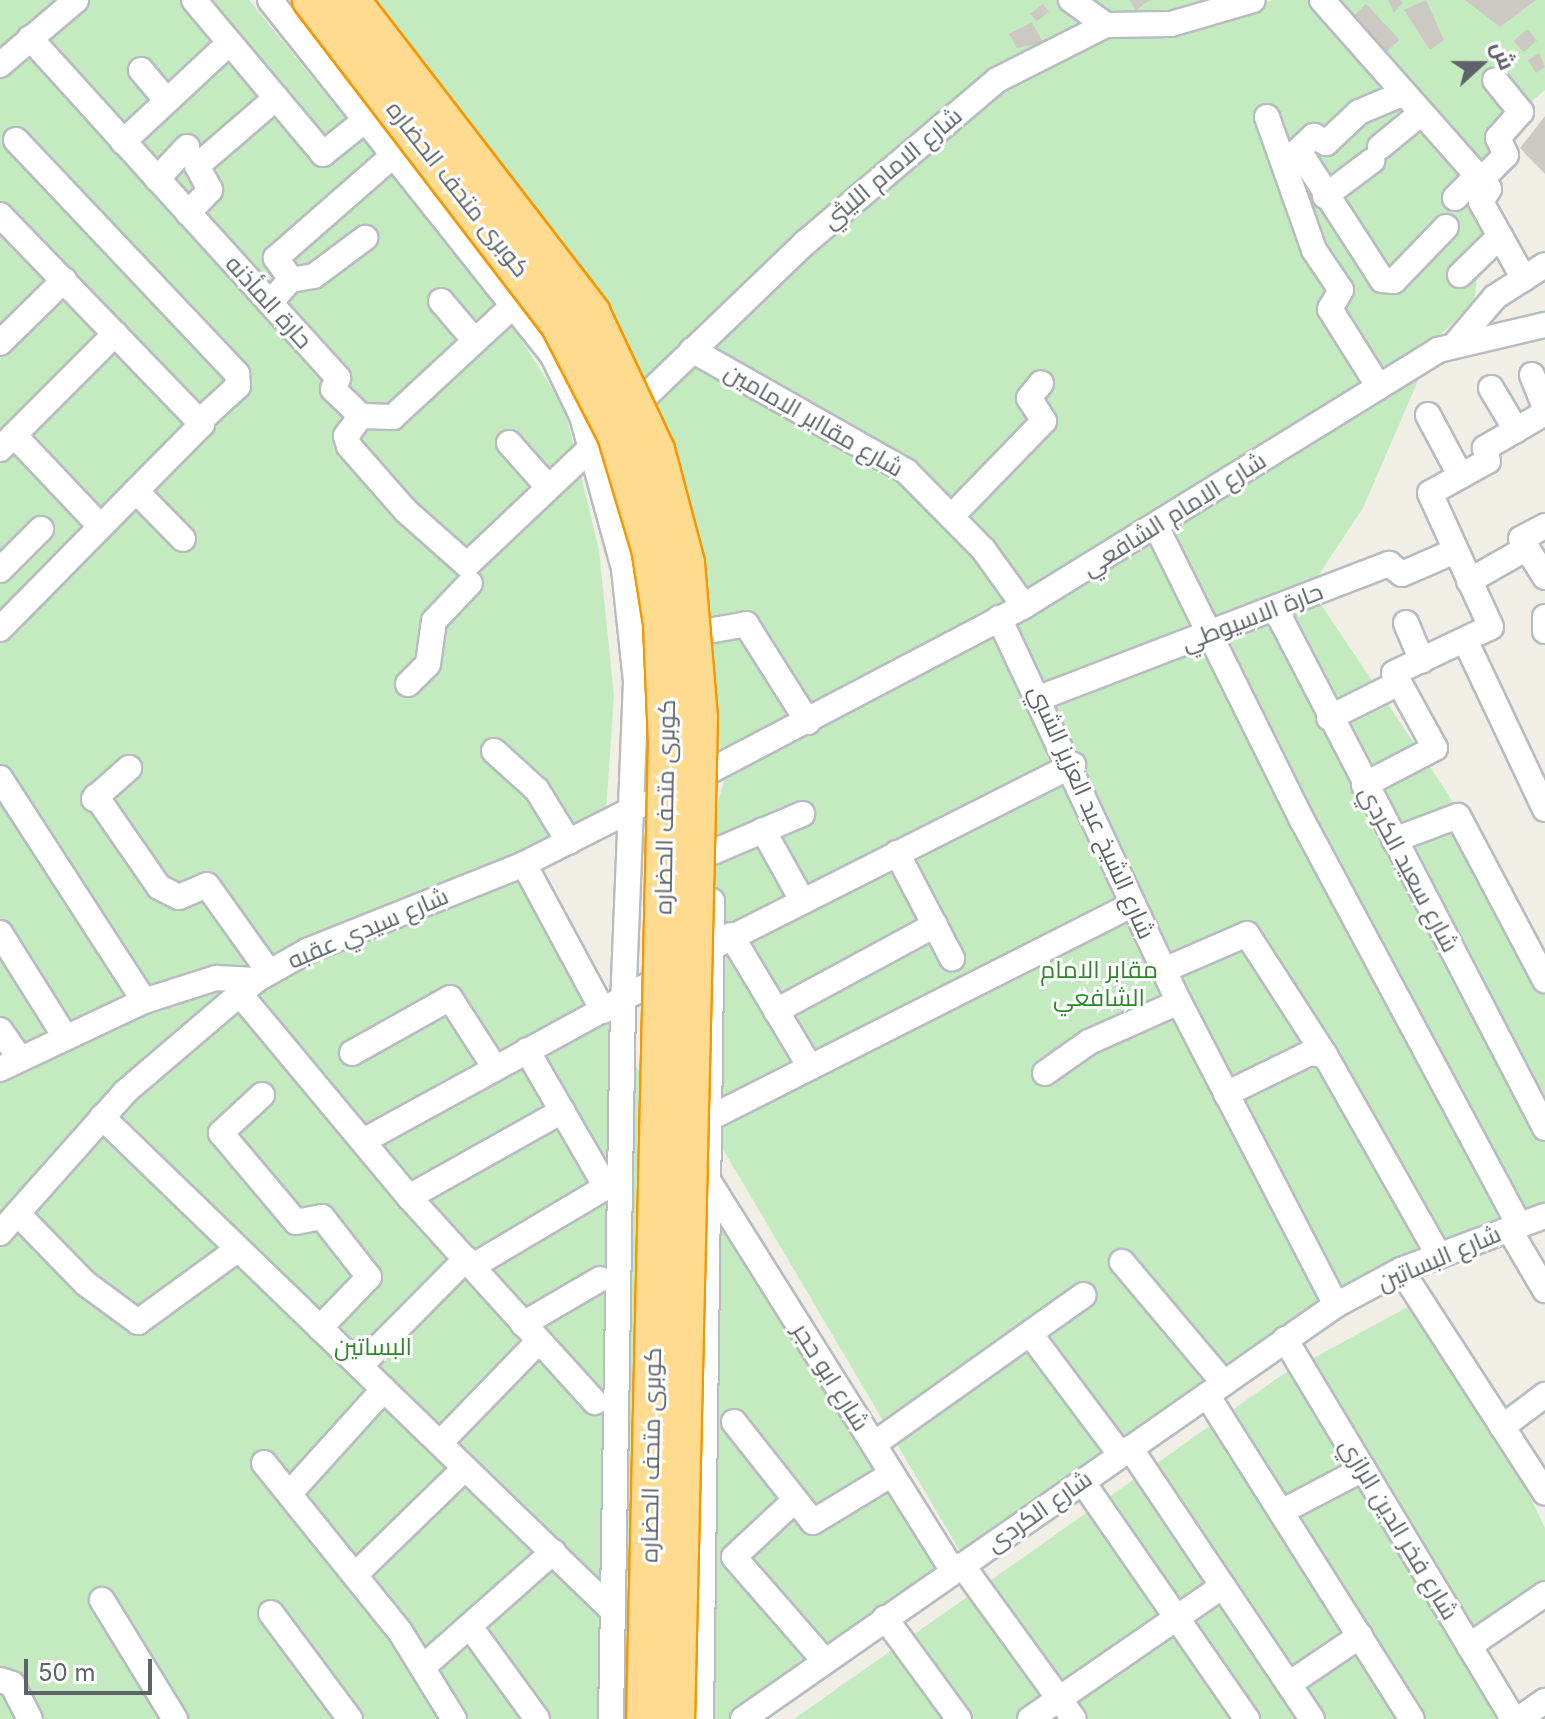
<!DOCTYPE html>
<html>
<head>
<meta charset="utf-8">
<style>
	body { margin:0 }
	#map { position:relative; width:1545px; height:1719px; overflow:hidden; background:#f1eee6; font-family:Inter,Cairo,sans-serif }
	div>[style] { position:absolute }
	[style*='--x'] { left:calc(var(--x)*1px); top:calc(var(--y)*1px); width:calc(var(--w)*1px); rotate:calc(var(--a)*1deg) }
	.green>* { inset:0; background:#c4ebc0 }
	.building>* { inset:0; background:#ccc9c3; transform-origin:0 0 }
	.roads { filter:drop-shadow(2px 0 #b8bcc1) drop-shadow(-2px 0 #b8bcc1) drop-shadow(0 2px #b8bcc1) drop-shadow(0 -2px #b8bcc1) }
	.minor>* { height:24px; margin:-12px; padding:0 12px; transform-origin:12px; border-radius:12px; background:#fff }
	.bridges { filter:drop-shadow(2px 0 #f79700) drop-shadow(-2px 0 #f79700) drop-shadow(0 2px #f79700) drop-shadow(0 -2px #f79700) }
	.highway-bridge>* { height:36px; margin:-18px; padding:0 18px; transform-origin:18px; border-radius:18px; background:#ffda8f }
	span { translate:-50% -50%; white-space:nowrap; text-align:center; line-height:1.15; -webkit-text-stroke:6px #fff; paint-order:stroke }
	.street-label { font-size:24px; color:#5d6368 }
	.park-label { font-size:24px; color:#2f872d }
	.north { position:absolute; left:1441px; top:24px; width:80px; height:80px; -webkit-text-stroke:6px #fff; paint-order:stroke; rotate:69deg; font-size:22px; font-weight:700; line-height:32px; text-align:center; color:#5d6368 }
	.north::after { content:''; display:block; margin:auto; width:28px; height:36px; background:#5d6368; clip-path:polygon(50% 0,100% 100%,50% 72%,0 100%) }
	.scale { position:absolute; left:24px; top:1659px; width:128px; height:36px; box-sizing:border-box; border:4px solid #5d6368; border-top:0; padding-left:10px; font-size:24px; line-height:28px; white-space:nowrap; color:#5d6368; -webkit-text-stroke:6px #fff; paint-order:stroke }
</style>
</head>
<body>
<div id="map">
	<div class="green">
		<i style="clip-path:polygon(0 0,249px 0,505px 314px,565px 409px,599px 550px,614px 696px,606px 811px,512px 863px,945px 1573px,731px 1719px,0 1719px)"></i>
		<i style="clip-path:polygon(368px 0,1063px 0,1159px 34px,1273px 0,1545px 0,1545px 90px,1495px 133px,1474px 302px,1436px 339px,1363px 508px,1310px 588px,1448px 794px,1545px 975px,1545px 1213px,1392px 1271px,964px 1558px,701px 1112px,706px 840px,724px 782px,699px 532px,654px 419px)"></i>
		<i style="clip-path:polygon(1079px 0,1235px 0,1192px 17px,1102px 17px)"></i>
		<i style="clip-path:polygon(1432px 1294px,1545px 1528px,1545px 1606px,1471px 1651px,1508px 1719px,794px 1719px,1282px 1375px)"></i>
	</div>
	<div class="building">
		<i style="clip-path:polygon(1129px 0,1150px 0,1136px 10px)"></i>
		<i style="clip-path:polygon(1388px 0,1400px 0,1403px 3px,1394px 13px)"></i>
		<i style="clip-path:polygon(1426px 0,1444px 40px,1430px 50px,1404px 10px)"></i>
		<i style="clip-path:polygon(1465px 0,1536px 0,1500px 27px)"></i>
		<i style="left:1043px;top:4px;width:10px;height:16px;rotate:53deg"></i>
		<i style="left:1366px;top:4px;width:49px;height:27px;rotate:47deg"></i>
		<i style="clip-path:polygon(1032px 22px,1043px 43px,1017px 48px,1009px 34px)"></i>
		<i style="left:1527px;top:29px;width:15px;height:18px;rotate:48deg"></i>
		<i style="clip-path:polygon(1539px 53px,1545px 67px,1536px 73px,1528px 60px)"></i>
		<i style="clip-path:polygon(1545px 116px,1545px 174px,1520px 148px)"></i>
	</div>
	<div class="roads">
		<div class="minor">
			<i style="--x:194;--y:0;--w:201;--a:50"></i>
			<i style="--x:323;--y:154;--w:58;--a:-38.7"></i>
			<i style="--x:270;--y:0;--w:455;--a:51.5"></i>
			<i style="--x:553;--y:356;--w:67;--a:64.2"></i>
			<i style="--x:582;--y:416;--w:159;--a:74.6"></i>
			<i style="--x:624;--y:569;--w:114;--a:83.9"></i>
			<i style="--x:636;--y:682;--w:321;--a:92.3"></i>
			<i style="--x:623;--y:1003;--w:716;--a:90.96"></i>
			<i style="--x:1071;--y:0;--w:43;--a:35.5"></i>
			<i style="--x:1322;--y:0;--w:252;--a:48.5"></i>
			<i style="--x:1489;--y:189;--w:15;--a:122"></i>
			<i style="--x:1481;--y:202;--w:88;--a:60.8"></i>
			<i style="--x:30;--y:38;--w:459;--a:47.8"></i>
			<i style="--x:338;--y:378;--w:12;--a:114"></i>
			<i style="--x:333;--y:389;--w:39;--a:44"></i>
			<i style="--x:361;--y:416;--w:32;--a:2"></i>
			<i style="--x:393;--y:417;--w:169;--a:-42.8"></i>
			<i style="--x:0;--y:65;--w:100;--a:-40.5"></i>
			<i style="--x:141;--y:70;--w:38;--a:50"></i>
			<i style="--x:1267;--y:117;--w:141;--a:70.5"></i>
			<i style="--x:1314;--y:250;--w:48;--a:56"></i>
			<i style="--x:1341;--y:290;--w:22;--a:120"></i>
			<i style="--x:1330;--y:309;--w:92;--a:57.9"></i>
			<i style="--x:16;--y:140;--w:322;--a:46.6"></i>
			<i style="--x:237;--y:374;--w:12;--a:85"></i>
			<i style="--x:238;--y:386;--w:50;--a:137.4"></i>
			<i style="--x:123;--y:142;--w:145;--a:-43"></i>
			<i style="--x:1380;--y:147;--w:52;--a:-39.5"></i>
			<i style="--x:1299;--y:151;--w:153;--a:57.2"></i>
			<i style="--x:1382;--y:280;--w:12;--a:5"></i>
			<i style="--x:1394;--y:281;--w:75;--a:-46.1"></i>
			<i style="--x:1289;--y:159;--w:34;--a:-43"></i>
			<i style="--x:1314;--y:136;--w:14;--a:30"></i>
			<i style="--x:1326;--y:143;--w:45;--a:-43.2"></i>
			<i style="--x:1359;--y:112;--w:47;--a:-22.7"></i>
			<i style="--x:157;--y:179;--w:44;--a:-46.8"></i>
			<i style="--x:1481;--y:180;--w:35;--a:-45"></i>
			<i style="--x:1506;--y:155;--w:19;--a:-115"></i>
			<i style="--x:1498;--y:138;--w:35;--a:-49"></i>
			<i style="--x:1521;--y:112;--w:41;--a:-129.1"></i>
			<i style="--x:1325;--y:196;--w:59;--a:-36.7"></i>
			<i style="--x:1455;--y:198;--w:31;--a:-45"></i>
			<i style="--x:188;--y:213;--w:32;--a:-46"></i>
			<i style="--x:210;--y:190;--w:27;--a:-118"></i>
			<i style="--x:197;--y:166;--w:104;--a:-40.7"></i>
			<i style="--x:0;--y:215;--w:291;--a:46"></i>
			<i style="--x:202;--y:424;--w:288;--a:134.6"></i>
			<i style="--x:1460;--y:275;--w:56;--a:-44.3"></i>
			<i style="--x:291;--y:280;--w:23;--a:-10"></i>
			<i style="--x:314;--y:276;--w:64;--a:-36.7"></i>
			<i style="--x:441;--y:301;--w:52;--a:49.6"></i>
			<i style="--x:270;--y:303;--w:32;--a:-49"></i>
			<i style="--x:291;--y:279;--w:26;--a:-126"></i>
			<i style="--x:276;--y:258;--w:158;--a:-41.2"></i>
			<i style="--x:1457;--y:342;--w:59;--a:-49.8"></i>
			<i style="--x:1495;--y:297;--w:59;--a:-32.6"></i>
			<i style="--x:0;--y:343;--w:90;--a:-44.5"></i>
			<i style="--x:692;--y:350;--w:246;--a:29.5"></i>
			<i style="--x:906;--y:471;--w:110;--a:45.4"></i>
			<i style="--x:983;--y:549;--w:70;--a:54.3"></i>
			<i style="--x:1532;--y:375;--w:35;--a:68"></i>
			<i style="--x:1491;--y:388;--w:49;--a:59.2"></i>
			<i style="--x:626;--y:415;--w:250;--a:-43.9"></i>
			<i style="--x:806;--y:242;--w:250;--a:-40.3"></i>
			<i style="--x:997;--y:80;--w:122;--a:-26.8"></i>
			<i style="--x:1106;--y:25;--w:65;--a:-0.9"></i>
			<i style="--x:1171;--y:24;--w:85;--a:-16.3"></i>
			<i style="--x:1428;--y:415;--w:68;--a:61.9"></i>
			<i style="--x:361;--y:416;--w:25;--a:127"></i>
			<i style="--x:346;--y:436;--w:10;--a:73"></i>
			<i style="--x:349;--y:446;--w:86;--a:48.8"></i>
			<i style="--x:406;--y:511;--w:81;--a:41.5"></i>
			<i style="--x:467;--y:565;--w:182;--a:-43.4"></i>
			<i style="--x:14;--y:435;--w:125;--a:46.6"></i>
			<i style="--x:509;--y:443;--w:59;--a:48.4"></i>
			<i style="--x:0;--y:449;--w:163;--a:-45"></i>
			<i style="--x:136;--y:491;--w:67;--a:45.6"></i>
			<i style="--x:952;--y:516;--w:132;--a:-45.9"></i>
			<i style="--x:1044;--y:421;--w:27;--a:-123"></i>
			<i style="--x:1029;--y:398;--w:19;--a:-51"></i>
			<i style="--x:1156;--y:526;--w:328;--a:63.6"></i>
			<i style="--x:1302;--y:820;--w:459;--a:61.8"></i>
			<i style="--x:1545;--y:526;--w:27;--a:152"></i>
			<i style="--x:1521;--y:539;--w:45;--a:57.7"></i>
			<i style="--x:0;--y:570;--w:58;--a:-45"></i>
			<i style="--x:1469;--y:581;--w:67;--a:-29.6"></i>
			<i style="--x:1275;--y:608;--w:586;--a:62.56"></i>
			<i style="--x:1545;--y:617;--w:14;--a:90"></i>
			<i style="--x:999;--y:618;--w:424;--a:64.9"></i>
			<i style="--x:1179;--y:1002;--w:341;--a:62.6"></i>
			<i style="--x:1406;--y:623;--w:41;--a:67.2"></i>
			<i style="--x:708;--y:631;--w:39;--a:-10"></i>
			<i style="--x:746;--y:624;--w:116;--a:57.7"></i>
			<i style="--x:1465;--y:640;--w:187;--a:64.7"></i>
			<i style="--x:408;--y:684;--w:28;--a:-45"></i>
			<i style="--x:428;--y:664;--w:43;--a:-82.1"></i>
			<i style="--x:434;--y:621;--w:52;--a:-46.5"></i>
			<i style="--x:1042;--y:697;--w:372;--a:-21"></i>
			<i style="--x:1389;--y:564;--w:16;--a:38"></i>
			<i style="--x:1402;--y:574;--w:58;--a:-23.5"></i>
			<i style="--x:1329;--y:718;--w:78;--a:-26.6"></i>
			<i style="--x:494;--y:751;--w:58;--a:42.2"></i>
			<i style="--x:537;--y:790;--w:61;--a:58.4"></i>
			<i style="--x:0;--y:778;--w:265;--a:57.1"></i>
			<i style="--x:687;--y:783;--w:381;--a:-27.7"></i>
			<i style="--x:1024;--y:606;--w:487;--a:-31.7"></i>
			<i style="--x:1438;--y:350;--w:110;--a:-13.2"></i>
			<i style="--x:1364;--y:785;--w:80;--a:-27.5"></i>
			<i style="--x:1435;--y:748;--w:85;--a:-118.7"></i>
			<i style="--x:1394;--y:673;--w:107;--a:-25.4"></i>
			<i style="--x:1491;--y:627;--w:147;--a:-114.5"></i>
			<i style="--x:1430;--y:493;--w:66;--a:-28.9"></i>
			<i style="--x:1488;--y:461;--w:13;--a:-103"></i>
			<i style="--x:1485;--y:448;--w:69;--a:-30.3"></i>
			<i style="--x:96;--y:796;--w:111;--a:55.3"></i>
			<i style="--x:159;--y:887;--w:22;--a:27"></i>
			<i style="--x:179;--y:897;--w:30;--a:-23"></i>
			<i style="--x:207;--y:885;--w:107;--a:54.5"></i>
			<i style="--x:94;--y:799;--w:47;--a:-41.5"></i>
			<i style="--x:763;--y:830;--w:80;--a:60.9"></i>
			<i style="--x:1394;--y:840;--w:68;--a:-20.6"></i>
			<i style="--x:1458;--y:816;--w:186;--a:62.1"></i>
			<i style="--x:713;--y:852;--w:97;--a:-23.1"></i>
			<i style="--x:897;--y:853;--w:119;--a:62.4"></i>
			<i style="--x:524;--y:864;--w:167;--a:61.7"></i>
			<i style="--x:0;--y:933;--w:120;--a:57.9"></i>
			<i style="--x:731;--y:935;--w:154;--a:59.1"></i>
			<i style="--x:701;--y:953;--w:417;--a:-26.8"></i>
			<i style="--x:1164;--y:970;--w:90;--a:-23.4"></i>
			<i style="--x:1247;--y:934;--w:144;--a:57.2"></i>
			<i style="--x:239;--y:993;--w:266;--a:50.2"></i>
			<i style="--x:409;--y:1197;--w:277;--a:47.8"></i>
			<i style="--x:776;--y:1011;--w:181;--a:-28.4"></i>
			<i style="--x:0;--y:1030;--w:33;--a:55"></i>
			<i style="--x:352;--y:1053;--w:112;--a:-29.3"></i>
			<i style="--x:450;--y:998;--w:83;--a:57.3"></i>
			<i style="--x:0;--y:1069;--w:159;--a:-25.3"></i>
			<i style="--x:144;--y:1001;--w:76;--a:-17.7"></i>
			<i style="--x:216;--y:978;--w:40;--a:2.9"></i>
			<i style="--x:1045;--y:1073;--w:54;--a:-35.2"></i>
			<i style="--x:1089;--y:1042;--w:98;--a:-24"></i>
			<i style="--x:1226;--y:1094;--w:93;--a:-26"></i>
			<i style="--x:1310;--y:1053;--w:15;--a:8"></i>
			<i style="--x:1325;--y:1055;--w:231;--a:60.4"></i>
			<i style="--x:262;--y:1095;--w:56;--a:137.2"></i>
			<i style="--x:221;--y:1133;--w:116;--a:49.9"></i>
			<i style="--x:296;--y:1222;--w:26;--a:-11"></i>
			<i style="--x:322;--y:1217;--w:76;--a:51.9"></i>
			<i style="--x:369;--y:1277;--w:71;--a:133.9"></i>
			<i style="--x:102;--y:1117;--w:709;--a:44.03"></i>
			<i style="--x:710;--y:1118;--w:474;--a:-26.8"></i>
			<i style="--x:363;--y:1141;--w:350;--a:-28.7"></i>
			<i style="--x:709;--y:1182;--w:459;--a:57.9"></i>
			<i style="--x:409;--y:1197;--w:176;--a:-29.3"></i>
			<i style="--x:18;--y:1214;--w:96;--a:45.8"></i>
			<i style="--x:85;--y:1283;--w:66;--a:36.3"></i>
			<i style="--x:138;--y:1322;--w:124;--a:-36.1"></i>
			<i style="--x:1509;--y:1229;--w:71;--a:59.5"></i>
			<i style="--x:0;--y:1233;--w:188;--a:-48.4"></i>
			<i style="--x:125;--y:1092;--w:172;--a:-40.5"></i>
			<i style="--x:256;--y:980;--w:59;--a:-29.6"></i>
			<i style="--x:307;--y:951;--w:234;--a:-21.8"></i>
			<i style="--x:524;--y:864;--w:133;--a:-26.8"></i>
			<i style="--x:1122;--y:1262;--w:158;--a:49.9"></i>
			<i style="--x:473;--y:1266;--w:155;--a:-30.7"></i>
			<i style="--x:606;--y:1187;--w:158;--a:-120"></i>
			<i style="--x:1401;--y:1270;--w:265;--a:57.1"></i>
			<i style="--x:523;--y:1324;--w:89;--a:-30.3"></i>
			<i style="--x:1031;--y:1335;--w:149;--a:53.2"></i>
			<i style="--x:1285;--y:1339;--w:443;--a:59"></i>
			<i style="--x:360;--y:1366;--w:151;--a:-45.3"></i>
			<i style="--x:1207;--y:1395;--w:383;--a:57.7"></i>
			<i style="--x:734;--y:1422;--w:127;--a:51.7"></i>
			<i style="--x:813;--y:1522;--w:92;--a:-31.3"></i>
			<i style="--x:1502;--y:1427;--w:54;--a:-36.7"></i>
			<i style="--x:440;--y:1443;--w:142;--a:-45.9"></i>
			<i style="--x:874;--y:1444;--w:257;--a:-35.4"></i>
			<i style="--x:1130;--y:1448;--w:326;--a:56.1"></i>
			<i style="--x:264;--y:1463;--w:218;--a:51.1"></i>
			<i style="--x:401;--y:1633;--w:101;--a:58.4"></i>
			<i style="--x:1082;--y:1481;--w:290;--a:55.3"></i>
			<i style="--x:290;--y:1493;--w:140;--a:-47.9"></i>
			<i style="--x:794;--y:1501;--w:82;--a:137"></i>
			<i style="--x:734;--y:1557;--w:137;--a:48.9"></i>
			<i style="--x:1281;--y:1512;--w:93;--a:-27.7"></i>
			<i style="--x:962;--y:1565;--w:190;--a:54"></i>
			<i style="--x:356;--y:1574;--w:152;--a:-44.2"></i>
			<i style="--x:102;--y:1600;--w:140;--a:58.5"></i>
			<i style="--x:271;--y:1613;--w:132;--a:53.3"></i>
			<i style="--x:885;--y:1618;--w:125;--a:53.8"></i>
			<i style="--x:471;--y:1628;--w:112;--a:54"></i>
			<i style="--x:1469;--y:1646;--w:92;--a:-34.4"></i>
			<i style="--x:423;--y:1667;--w:174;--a:-41.5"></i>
			<i style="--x:0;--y:1680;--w:13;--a:18"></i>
			<i style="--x:12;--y:1684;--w:39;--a:63"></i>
			<i style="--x:1289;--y:1684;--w:86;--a:-34.1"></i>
			<i style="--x:701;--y:1719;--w:818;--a:-89.23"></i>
			<i style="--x:743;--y:1719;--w:723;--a:-34.92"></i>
			<i style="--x:1336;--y:1305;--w:74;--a:-28.3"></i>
			<i style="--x:1401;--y:1270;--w:154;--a:-20.6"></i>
			<i style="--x:1030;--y:1719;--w:234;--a:-34.6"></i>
			<i style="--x:1519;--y:1719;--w:32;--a:-35"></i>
		</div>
	</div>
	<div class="bridges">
		<div class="highway-bridge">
			<i style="--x:311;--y:0;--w:408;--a:52.6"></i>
			<i style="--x:559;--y:324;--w:125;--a:62.8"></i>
			<i style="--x:616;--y:435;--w:118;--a:73.3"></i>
			<i style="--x:650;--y:548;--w:77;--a:81"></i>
			<i style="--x:662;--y:624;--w:118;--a:87.6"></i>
			<i style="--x:667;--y:742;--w:977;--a:91.29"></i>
			<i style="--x:351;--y:0;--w:394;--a:52.4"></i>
			<i style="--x:591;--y:312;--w:153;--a:64.8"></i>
			<i style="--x:656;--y:450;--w:117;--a:75.1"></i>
			<i style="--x:686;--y:563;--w:155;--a:85.2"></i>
			<i style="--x:699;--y:717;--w:1002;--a:91.31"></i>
		</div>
	</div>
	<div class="street-label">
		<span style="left:892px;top:168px;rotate:-40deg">شارع الامام الليثي</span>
		<span style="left:458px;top:189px;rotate:52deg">كوبرى متحف الحضاره</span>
		<span style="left:269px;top:302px;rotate:48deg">حارة المأذنه</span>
		<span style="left:814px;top:420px;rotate:30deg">شارع مقاابر الامامين</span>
		<span style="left:1174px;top:514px;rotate:-32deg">شارع الامام الشافعي</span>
		<span style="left:1252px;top:617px;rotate:-21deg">حارة الاسيوطي</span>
		<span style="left:665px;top:807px;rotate:-89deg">كوبرى متحف الحضاره</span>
		<span style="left:1092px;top:812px;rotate:66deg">شارع الشيخ عبد العزيز الشبي</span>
		<span style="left:1409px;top:869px;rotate:62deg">شارع سعيد الكردي</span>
		<span style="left:368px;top:928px;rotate:-23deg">شارع سيدي عقبه</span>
		<span style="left:1439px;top:1258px;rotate:-23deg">شارع البساتين</span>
		<span style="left:831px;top:1377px;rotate:58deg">شارع ابو حجر</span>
		<span style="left:651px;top:1455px;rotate:-89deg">كوبرى متحف الحضاره</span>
		<span style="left:1039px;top:1511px;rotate:-35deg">شارع الكردى</span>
		<span style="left:1399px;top:1529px;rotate:59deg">شارع فخر الدين الرازي</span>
	</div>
	<div class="park-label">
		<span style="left:1099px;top:984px">مقابر الامام<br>الشافعي</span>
		<span style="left:373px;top:1347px">البساتين</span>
	</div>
	<div class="north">ش</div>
	<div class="scale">50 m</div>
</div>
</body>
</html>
